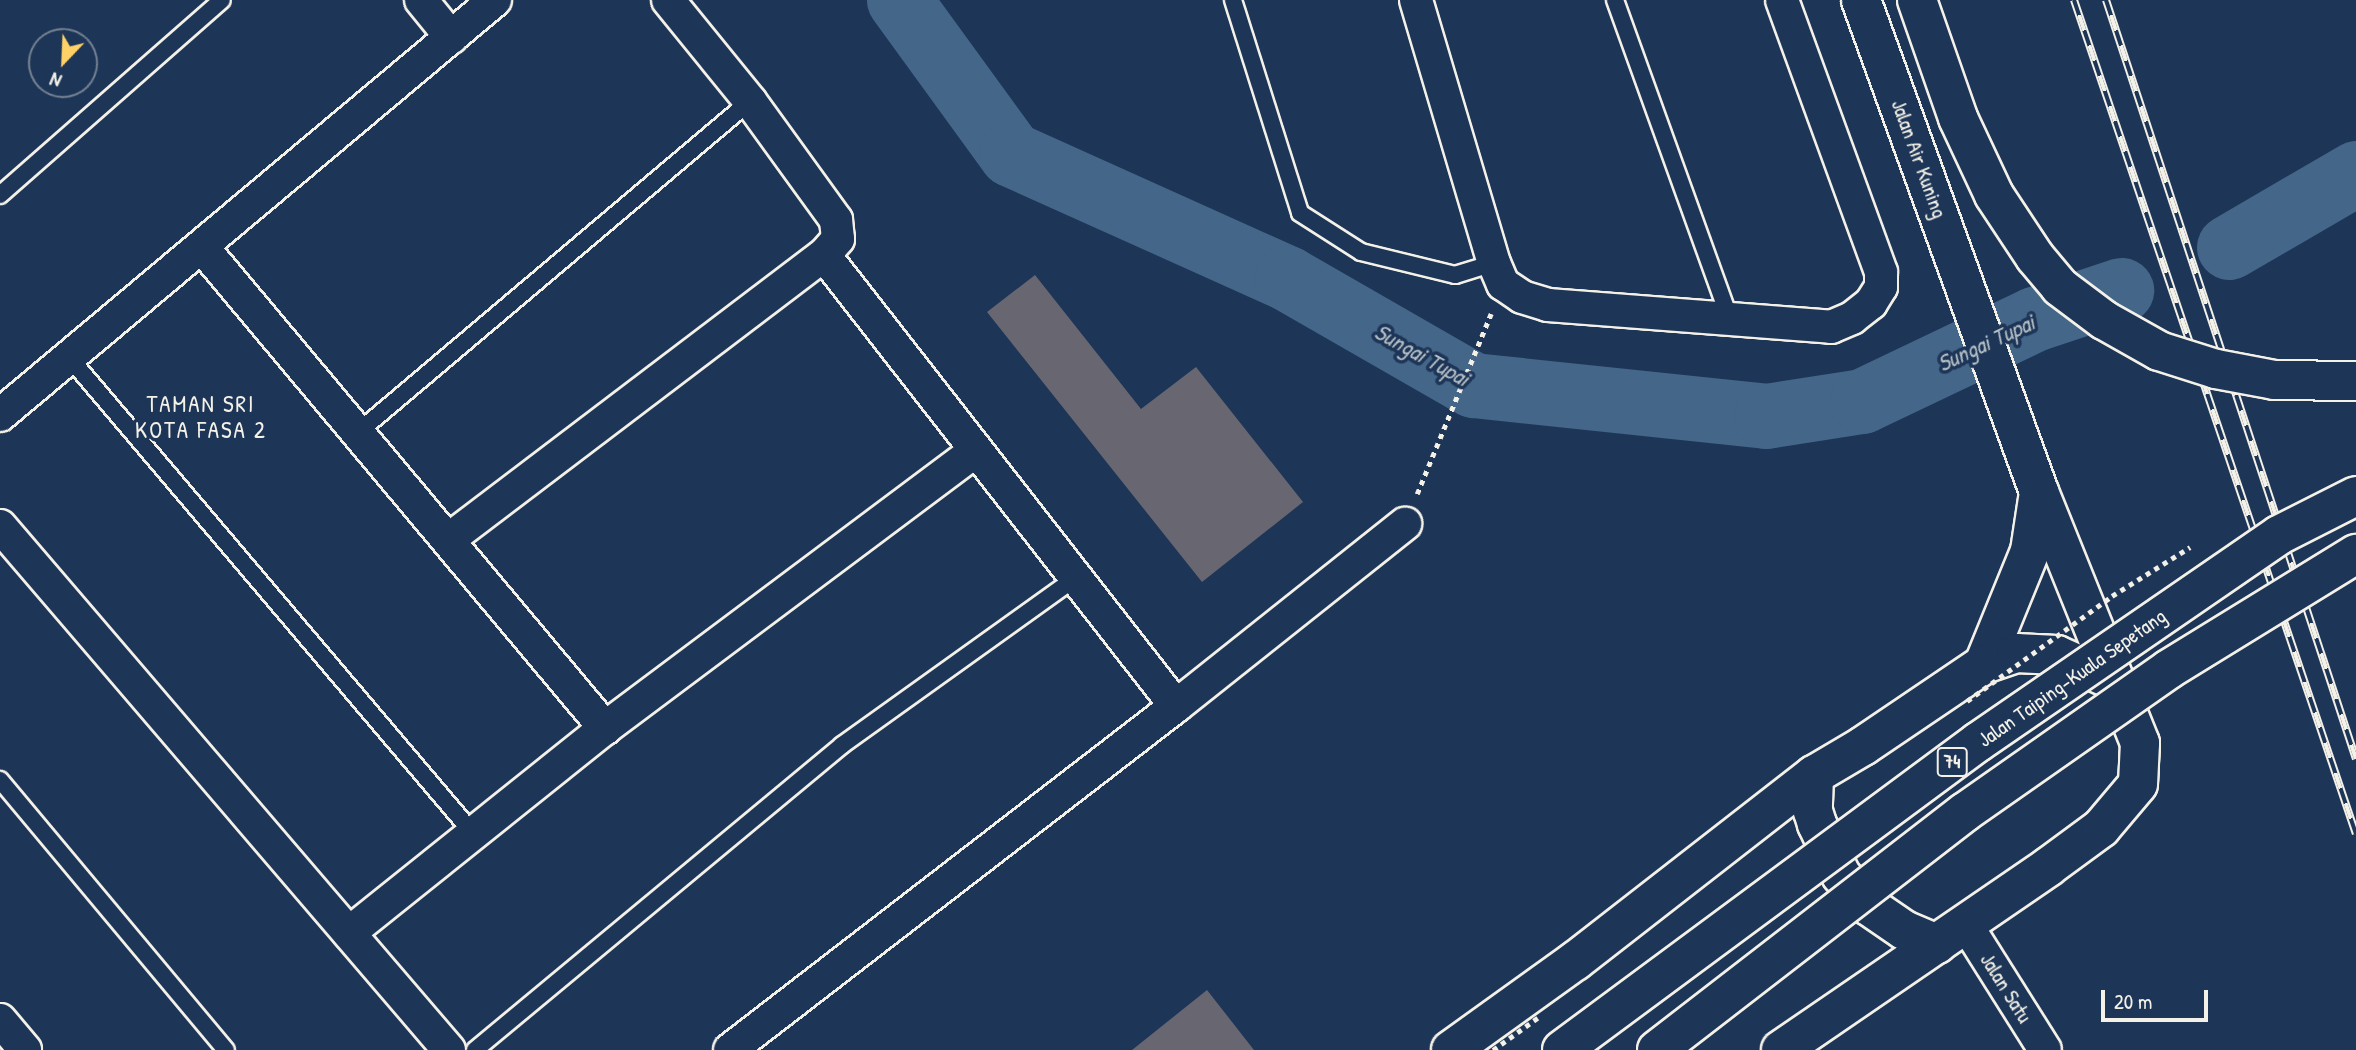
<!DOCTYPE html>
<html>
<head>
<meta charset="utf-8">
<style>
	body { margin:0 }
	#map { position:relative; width:2356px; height:1050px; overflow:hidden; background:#1d3557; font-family:"Patrick Hand",sans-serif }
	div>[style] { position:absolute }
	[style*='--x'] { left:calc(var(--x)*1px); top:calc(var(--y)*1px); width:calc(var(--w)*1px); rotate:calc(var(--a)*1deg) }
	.river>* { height:65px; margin:-32.5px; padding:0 32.5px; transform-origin:32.5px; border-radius:32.5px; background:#436689 }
	.building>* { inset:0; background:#676671 }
	.path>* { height:4.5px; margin-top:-2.25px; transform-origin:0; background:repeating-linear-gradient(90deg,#f4f1e8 0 5px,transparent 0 10px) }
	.roads { filter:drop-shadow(2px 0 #f4f1e8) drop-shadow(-2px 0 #f4f1e8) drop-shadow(0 2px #f4f1e8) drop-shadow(0 -2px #f4f1e8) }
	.service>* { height:16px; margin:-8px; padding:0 8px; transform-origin:8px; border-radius:8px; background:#1d3557 }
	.minor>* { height:32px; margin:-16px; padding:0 16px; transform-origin:16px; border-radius:16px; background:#1d3557 }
	.secondary>* { height:38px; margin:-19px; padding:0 19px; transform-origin:19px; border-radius:19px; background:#1d3557 }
	.rail>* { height:8px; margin-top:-4px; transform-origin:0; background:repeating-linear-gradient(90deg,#1d3557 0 16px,#f4f1e8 0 32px); box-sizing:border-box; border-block:2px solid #f4f1e8 }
	.path-bridge>* { height:4.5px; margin-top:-2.25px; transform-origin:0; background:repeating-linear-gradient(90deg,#f4f1e8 0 5px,transparent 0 10px) }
	.bridges { filter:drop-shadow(2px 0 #f4f1e8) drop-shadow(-2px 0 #f4f1e8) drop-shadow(0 2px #f4f1e8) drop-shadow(0 -2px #f4f1e8) }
	.primary-bridge>* { height:38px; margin:-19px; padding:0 19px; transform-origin:19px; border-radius:19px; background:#1d3557 }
	span { translate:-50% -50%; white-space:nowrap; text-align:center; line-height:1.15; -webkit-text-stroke:7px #1d3557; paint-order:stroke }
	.shield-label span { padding:2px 5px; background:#1d3557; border:2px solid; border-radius:5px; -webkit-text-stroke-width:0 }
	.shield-label { font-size:19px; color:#f4f1e8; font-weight:700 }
	.street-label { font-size:21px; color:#f4f1e8 }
	.water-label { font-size:23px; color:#b6c0c7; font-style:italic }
	.neighbourhood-label { font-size:23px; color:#f4f1e8; letter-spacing:2px }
	.north { position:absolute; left:28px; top:28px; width:70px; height:70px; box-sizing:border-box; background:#1d3557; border:2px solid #738091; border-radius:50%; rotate:203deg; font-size:19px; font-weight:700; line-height:28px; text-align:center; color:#f4f1e8 }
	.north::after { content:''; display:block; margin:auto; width:24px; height:32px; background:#ffd166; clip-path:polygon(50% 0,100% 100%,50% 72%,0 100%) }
	.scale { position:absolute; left:2101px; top:990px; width:107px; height:32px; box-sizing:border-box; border:4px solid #f4f1e8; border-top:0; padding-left:9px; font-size:21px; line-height:24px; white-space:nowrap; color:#f4f1e8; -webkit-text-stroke:5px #1d3557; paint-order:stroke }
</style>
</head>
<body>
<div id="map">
	<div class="river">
		<i style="--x:899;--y:0;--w:190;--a:54"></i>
		<i style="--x:1011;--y:154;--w:303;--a:24.2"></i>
		<i style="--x:1287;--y:278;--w:215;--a:29.9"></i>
		<i style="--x:1473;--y:385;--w:295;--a:6"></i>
		<i style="--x:1766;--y:416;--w:97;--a:-8.9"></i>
		<i style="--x:1862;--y:401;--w:191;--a:-25.5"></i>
		<i style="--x:2034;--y:319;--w:92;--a:-18.4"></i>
		<i style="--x:2229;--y:247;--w:147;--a:-30.2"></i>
	</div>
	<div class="building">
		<i style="clip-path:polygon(1035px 275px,1141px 409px,1196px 367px,1303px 502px,1202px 582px,987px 312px)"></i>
		<i style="clip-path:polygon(1207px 990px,1254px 1050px,1132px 1050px)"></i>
	</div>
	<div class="path">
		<i style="--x:1417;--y:494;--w:195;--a:-67.7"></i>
	</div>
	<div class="roads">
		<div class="service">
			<i style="--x:1233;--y:0;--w:223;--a:72.5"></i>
			<i style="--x:1300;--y:213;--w:72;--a:32.6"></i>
			<i style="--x:1361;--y:252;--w:97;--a:13.7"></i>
			<i style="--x:1455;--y:275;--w:41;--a:-17.1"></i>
			<i style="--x:1615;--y:0;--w:339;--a:70.2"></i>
			<i style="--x:0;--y:195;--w:295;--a:-41.3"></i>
			<i style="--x:68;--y:356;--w:624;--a:49.68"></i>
			<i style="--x:356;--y:434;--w:516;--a:-40.2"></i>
			<i style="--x:0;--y:780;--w:352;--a:50.1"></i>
			<i style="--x:475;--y:1050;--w:477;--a:-39.7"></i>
			<i style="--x:842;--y:745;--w:285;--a:-35.6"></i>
		</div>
		<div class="minor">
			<i style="--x:421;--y:0;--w:48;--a:51"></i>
			<i style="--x:668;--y:0;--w:130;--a:50.9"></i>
			<i style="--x:750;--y:101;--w:147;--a:54.1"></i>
			<i style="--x:836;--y:220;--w:19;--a:84"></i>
			<i style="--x:838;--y:239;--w:21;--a:131"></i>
			<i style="--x:824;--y:255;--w:572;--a:52.03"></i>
			<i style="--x:1416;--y:0;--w:274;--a:73.5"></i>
			<i style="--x:1494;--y:263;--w:23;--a:67"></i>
			<i style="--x:1503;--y:284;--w:23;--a:34"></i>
			<i style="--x:1522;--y:297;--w:27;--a:17"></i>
			<i style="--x:1548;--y:305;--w:284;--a:4.4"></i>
			<i style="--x:1831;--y:327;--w:23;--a:-23"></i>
			<i style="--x:1852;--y:318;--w:24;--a:-38"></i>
			<i style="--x:1871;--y:303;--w:19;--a:-58"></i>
			<i style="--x:1881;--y:287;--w:15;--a:-90"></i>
			<i style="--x:1881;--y:272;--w:289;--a:-110"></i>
			<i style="--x:202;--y:247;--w:628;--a:50.04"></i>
			<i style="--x:0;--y:415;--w:646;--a:-39.98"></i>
			<i style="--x:0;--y:526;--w:690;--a:49.41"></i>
			<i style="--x:448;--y:540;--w:472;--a:-37.2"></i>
			<i style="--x:1967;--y:926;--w:146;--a:57.8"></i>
			<i style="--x:349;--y:933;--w:328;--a:-38.7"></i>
			<i style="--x:605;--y:728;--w:462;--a:-36.8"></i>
			<i style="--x:0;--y:1020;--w:39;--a:50"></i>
			<i style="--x:730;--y:1050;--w:563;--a:-37.64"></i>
			<i style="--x:1176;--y:706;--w:293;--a:-38.5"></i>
		</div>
		<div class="secondary">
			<i style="--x:1984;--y:664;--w:122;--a:-67.8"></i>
			<i style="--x:2030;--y:551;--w:60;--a:-81.3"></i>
			<i style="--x:1814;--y:775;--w:36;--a:92"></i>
			<i style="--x:1813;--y:811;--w:14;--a:73"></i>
			<i style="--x:1817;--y:824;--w:56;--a:64.8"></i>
			<i style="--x:1841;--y:875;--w:42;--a:47.9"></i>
			<i style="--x:1869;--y:906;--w:42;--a:34.4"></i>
			<i style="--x:1904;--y:930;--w:36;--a:23"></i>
			<i style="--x:1451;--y:1050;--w:153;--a:-35.7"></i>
			<i style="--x:1575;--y:961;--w:303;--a:-37.9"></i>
			<i style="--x:1814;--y:775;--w:57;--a:-30.6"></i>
			<i style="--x:1863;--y:746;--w:146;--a:-34.1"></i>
			<i style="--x:1984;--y:664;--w:34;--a:-19"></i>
			<i style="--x:2016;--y:653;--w:41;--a:2.8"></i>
			<i style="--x:2057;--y:655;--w:61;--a:24.1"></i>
			<i style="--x:1781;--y:1050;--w:324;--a:-34.4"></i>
			<i style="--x:2048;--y:867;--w:66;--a:-36.3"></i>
			<i style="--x:2101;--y:828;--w:57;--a:-49.9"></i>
			<i style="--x:2138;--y:784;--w:41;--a:-87.2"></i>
			<i style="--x:2140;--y:743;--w:271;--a:-111.9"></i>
			<i style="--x:2039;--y:492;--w:523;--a:-109.89"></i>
		</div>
	</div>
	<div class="rail">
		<i style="--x:2074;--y:0;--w:880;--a:71.32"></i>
		<i style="--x:2106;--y:0;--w:799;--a:71.77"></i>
	</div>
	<div class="path-bridge">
		<i style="--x:1967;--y:701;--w:179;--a:-35.9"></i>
		<i style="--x:2112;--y:596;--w:92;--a:-32.1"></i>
		<i style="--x:1493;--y:1050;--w:58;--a:-35.9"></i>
	</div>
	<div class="bridges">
		<div class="primary-bridge">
			<i style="--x:1917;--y:0;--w:125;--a:70.8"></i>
			<i style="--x:1958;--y:118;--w:85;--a:64.9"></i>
			<i style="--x:1994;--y:195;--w:74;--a:56.5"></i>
			<i style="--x:2035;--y:257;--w:39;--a:50"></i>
			<i style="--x:2060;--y:287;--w:55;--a:36.9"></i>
			<i style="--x:2104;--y:320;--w:63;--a:29.4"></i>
			<i style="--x:2159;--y:351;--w:60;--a:17.5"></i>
			<i style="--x:2216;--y:369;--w:59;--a:10.7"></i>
			<i style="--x:2274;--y:380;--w:82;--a:0.7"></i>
			<i style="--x:1562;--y:1050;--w:518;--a:-36.52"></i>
			<i style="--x:1978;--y:742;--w:365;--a:-34.5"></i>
			<i style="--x:2279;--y:535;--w:86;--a:-26.9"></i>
			<i style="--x:1657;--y:1050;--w:389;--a:-37.7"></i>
			<i style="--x:1965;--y:812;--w:249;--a:-35"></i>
			<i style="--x:2169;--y:669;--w:220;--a:-31.6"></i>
		</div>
	</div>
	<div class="shield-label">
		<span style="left:1952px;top:762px">74</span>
	</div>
	<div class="street-label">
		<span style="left:1919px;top:159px;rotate:70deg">Jalan Air Kuning</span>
		<span style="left:2072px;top:678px;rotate:-35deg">Jalan Taiping-Kuala Sepetang</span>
		<span style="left:2006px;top:988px;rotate:58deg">Jalan Satu</span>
	</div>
	<div class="water-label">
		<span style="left:1986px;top:343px;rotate:-25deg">Sungai Tupai</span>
		<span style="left:1422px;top:355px;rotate:29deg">Sungai Tupai</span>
	</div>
	<div class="neighbourhood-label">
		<span style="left:201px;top:417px">TAMAN SRI<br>KOTA FASA 2</span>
	</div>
	<div class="north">N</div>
	<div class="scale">20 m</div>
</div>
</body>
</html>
